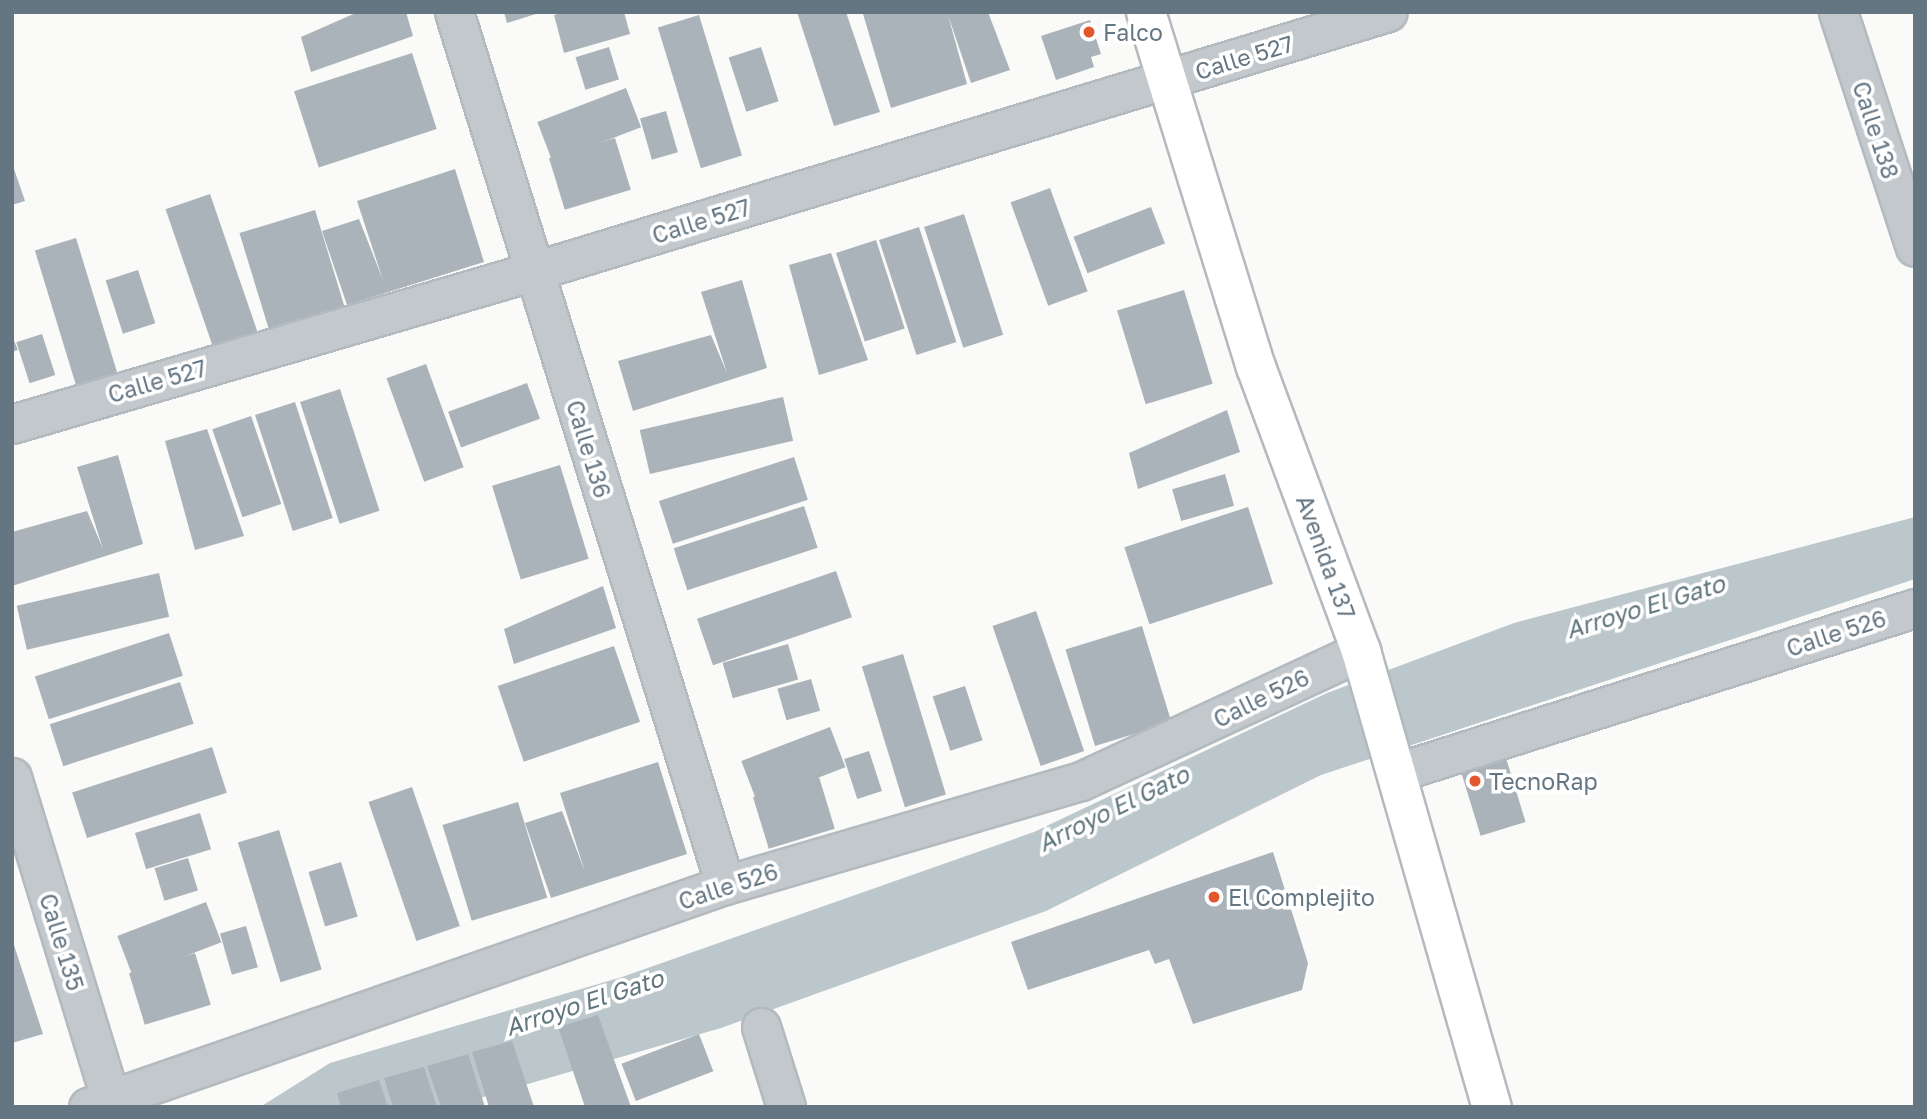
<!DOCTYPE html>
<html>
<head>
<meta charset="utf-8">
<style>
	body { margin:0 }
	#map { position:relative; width:1927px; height:1119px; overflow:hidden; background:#fafaf8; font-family:"Golos Text",sans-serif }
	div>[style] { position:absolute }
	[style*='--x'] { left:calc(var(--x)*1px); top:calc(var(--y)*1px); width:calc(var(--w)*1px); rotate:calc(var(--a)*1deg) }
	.water>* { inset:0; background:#bbc7cb }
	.building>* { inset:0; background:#aab3b9; transform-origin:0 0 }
	.roads { filter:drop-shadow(2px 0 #b3babf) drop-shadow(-2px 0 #b3babf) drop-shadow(0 2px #b3babf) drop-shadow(0 -2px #b3babf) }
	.street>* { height:37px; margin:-18.5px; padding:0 18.5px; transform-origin:18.5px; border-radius:18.5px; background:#c3c8cc }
	.secondary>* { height:38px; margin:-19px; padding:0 19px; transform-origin:19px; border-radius:19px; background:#fff }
	.dots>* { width:19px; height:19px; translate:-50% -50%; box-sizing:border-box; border:4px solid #fff; border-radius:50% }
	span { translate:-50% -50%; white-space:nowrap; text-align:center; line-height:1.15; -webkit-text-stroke:7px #fff; paint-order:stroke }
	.poi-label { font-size:23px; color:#657683 }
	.left { translate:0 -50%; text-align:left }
	.street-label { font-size:23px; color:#657683 }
	.water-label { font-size:24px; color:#60757c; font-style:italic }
	.frame { position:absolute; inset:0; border:14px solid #657683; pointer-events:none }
</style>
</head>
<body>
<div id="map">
	<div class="water">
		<i style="clip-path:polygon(1915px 517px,1915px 579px,1321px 775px,1046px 911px,721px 1028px,449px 1107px,260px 1107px,330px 1063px,622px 977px,1034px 832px,1327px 693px,1514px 623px)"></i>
	</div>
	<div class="building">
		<i style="clip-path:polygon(358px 12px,406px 12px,413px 36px,311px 72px,301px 37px)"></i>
		<i style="clip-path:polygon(504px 12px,539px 12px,539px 13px,507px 23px)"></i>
		<i style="clip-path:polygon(564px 12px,624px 12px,630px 34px,564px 53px,554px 15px)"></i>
		<i style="clip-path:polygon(797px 12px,846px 12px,880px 112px,834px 126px)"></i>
		<i style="clip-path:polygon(988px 12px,1010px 70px,971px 83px,948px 15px,967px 84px,891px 108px,863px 14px)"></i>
		<i style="left:699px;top:15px;width:147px;height:43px;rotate:73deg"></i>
		<i style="clip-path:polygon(1090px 20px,1101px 54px,1091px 57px,1094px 67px,1056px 80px,1041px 36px)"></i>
		<i style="left:609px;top:47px;width:34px;height:35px;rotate:73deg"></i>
		<i style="left:761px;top:47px;width:57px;height:34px;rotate:72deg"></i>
		<i style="left:412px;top:53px;width:80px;height:124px;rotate:72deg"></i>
		<i style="left:626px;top:88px;width:42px;height:95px;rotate:69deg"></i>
		<i style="left:666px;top:111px;width:43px;height:27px;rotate:74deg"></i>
		<i style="left:615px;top:138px;width:54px;height:69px;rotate:73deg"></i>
		<i style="clip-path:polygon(13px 166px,25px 201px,12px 205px,12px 167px)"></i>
		<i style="clip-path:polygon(455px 169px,484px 262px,347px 305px,322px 231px,359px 219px,383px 280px,357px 201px)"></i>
		<i style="left:1050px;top:188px;width:110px;height:42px;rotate:70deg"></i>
		<i style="left:210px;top:194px;width:148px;height:47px;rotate:71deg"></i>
		<i style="left:1151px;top:207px;width:39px;height:83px;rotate:69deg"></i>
		<i style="left:315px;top:210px;width:100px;height:79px;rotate:73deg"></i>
		<i style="left:964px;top:214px;width:127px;height:42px;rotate:72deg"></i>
		<i style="left:919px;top:227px;width:121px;height:42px;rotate:72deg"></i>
		<i style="left:76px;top:238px;width:146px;height:43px;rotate:73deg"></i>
		<i style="left:876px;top:240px;width:93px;height:42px;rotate:72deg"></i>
		<i style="clip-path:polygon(831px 253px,868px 360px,819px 375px,789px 265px)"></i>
		<i style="left:138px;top:270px;width:56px;height:34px;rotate:72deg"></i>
		<i style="clip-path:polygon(742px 280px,767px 368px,633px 411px,618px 361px,711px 335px,727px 373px,701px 292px)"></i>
		<i style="left:1184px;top:290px;width:98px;height:70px;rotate:73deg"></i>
		<i style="left:42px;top:334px;width:43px;height:27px;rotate:72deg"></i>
		<i style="clip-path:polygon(12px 336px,18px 350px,12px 352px)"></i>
		<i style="left:426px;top:364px;width:110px;height:42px;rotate:70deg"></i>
		<i style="left:527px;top:383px;width:38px;height:84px;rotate:70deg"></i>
		<i style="left:340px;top:389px;width:128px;height:42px;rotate:72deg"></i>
		<i style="left:783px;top:397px;width:45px;height:147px;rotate:77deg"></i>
		<i style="left:295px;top:402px;width:122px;height:42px;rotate:72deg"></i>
		<i style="clip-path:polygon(1227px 410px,1240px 452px,1138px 489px,1129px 453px)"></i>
		<i style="left:251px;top:416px;width:93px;height:41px;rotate:71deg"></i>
		<i style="clip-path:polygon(207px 429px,244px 536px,195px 550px,165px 441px)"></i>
		<i style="clip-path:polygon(118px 455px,143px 544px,12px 586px,12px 532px,87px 511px,103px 549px,77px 467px)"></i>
		<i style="left:794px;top:457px;width:45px;height:142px;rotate:72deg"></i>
		<i style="left:560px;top:465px;width:98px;height:71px;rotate:73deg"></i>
		<i style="left:1225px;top:474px;width:33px;height:55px;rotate:74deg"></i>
		<i style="left:804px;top:506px;width:44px;height:137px;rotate:72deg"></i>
		<i style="left:1248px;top:507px;width:81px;height:130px;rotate:72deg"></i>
		<i style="left:836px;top:571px;width:49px;height:147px;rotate:71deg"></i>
		<i style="left:159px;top:573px;width:45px;height:146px;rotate:77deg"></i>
		<i style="clip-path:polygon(603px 586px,616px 628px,514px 664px,504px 629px)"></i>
		<i style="left:1036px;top:611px;width:148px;height:46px;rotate:71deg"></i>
		<i style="left:1142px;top:626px;width:101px;height:80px;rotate:73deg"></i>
		<i style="left:169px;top:633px;width:45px;height:141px;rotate:72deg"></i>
		<i style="left:788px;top:644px;width:37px;height:68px;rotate:74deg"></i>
		<i style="left:614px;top:646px;width:80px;height:123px;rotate:71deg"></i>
		<i style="left:903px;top:654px;width:147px;height:43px;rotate:73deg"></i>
		<i style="left:811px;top:679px;width:33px;height:35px;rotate:74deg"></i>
		<i style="left:180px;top:682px;width:44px;height:137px;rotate:72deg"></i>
		<i style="left:965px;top:686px;width:57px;height:34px;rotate:72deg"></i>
		<i style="left:830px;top:727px;width:43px;height:95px;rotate:69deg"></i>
		<i style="left:212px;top:747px;width:48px;height:147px;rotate:72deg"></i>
		<i style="left:869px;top:751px;width:42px;height:26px;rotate:72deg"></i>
		<i style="left:1506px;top:758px;width:67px;height:47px;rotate:73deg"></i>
		<i style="clip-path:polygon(658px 762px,687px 854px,551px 898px,525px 823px,562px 811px,585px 872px,560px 793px)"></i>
		<i style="left:819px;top:777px;width:54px;height:69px;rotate:73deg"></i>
		<i style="left:412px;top:787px;width:147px;height:46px;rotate:71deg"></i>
		<i style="left:518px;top:802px;width:100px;height:79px;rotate:73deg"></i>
		<i style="left:200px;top:813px;width:38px;height:68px;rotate:73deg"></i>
		<i style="left:279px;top:830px;width:146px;height:43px;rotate:73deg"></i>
		<i style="clip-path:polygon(1273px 852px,1308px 963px,1302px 990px,1193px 1024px,1169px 959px,1155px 964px,1149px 950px,1028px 990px,1011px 942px)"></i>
		<i style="left:188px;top:858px;width:34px;height:35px;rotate:73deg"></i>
		<i style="left:341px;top:862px;width:57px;height:34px;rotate:73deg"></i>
		<i style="left:206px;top:902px;width:43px;height:95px;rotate:69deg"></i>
		<i style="left:246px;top:926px;width:43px;height:27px;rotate:74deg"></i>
		<i style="clip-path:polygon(12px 939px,43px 1034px,12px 1043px)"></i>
		<i style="left:195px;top:953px;width:54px;height:69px;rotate:73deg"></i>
		<i style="clip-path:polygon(598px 1015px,631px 1107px,585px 1107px,558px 1027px)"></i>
		<i style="left:699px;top:1034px;width:40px;height:83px;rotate:69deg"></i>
		<i style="clip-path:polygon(512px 1041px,534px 1107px,489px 1107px,472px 1052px)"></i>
		<i style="clip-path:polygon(468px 1054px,485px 1107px,441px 1107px,427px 1066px)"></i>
		<i style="clip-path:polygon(424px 1067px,437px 1107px,393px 1107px,384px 1078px)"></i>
		<i style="clip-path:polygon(379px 1080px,388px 1107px,341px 1107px,337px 1093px)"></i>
	</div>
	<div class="roads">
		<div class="street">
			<i style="--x:454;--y:12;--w:914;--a:72.75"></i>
			<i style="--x:1838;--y:12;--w:247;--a:71.9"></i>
			<i style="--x:12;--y:424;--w:544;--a:-16.34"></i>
			<i style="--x:534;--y:271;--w:892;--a:-16.87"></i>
			<i style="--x:1398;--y:772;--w:542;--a:-17.6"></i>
			<i style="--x:12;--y:777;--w:345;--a:73"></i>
			<i style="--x:761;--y:1027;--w:84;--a:72.6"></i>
			<i style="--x:88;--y:1107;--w:675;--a:-19.21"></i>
			<i style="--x:725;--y:885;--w:371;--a:-16.3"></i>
			<i style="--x:1081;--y:781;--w:309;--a:-24.9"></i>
		</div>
		<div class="secondary">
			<i style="--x:1146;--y:12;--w:372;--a:72.8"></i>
			<i style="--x:1256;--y:367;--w:303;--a:69.7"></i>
			<i style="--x:1361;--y:651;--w:474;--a:74"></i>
		</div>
	</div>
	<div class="dots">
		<i style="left:1089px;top:32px;background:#e4572e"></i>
		<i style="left:1475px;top:781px;background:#e4572e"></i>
		<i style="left:1214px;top:897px;background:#e4572e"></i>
	</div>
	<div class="poi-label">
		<span class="left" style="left:1103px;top:32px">Falco</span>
		<span class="left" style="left:1489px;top:781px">TecnoRap</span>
		<span class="left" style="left:1228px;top:897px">El Complejito</span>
	</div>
	<div class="street-label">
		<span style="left:1244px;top:57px;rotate:-17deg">Calle 527</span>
		<span style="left:1876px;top:130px;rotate:72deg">Calle 138</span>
		<span style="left:701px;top:221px;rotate:-17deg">Calle 527</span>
		<span style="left:157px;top:381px;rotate:-16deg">Calle 527</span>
		<span style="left:589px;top:449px;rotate:73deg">Calle 136</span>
		<span style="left:1326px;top:557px;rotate:70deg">Avenida 137</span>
		<span style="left:1836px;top:633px;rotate:-18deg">Calle 526</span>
		<span style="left:1261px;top:698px;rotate:-26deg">Calle 526</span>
		<span style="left:728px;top:886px;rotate:-18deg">Calle 526</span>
		<span style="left:62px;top:942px;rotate:73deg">Calle 135</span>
	</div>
	<div class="water-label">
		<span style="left:1645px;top:606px;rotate:-17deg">Arroyo El Gato</span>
		<span style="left:1113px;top:808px;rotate:-26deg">Arroyo El Gato</span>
		<span style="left:584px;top:1002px;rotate:-18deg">Arroyo El Gato</span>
	</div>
	<div class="frame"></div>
</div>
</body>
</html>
